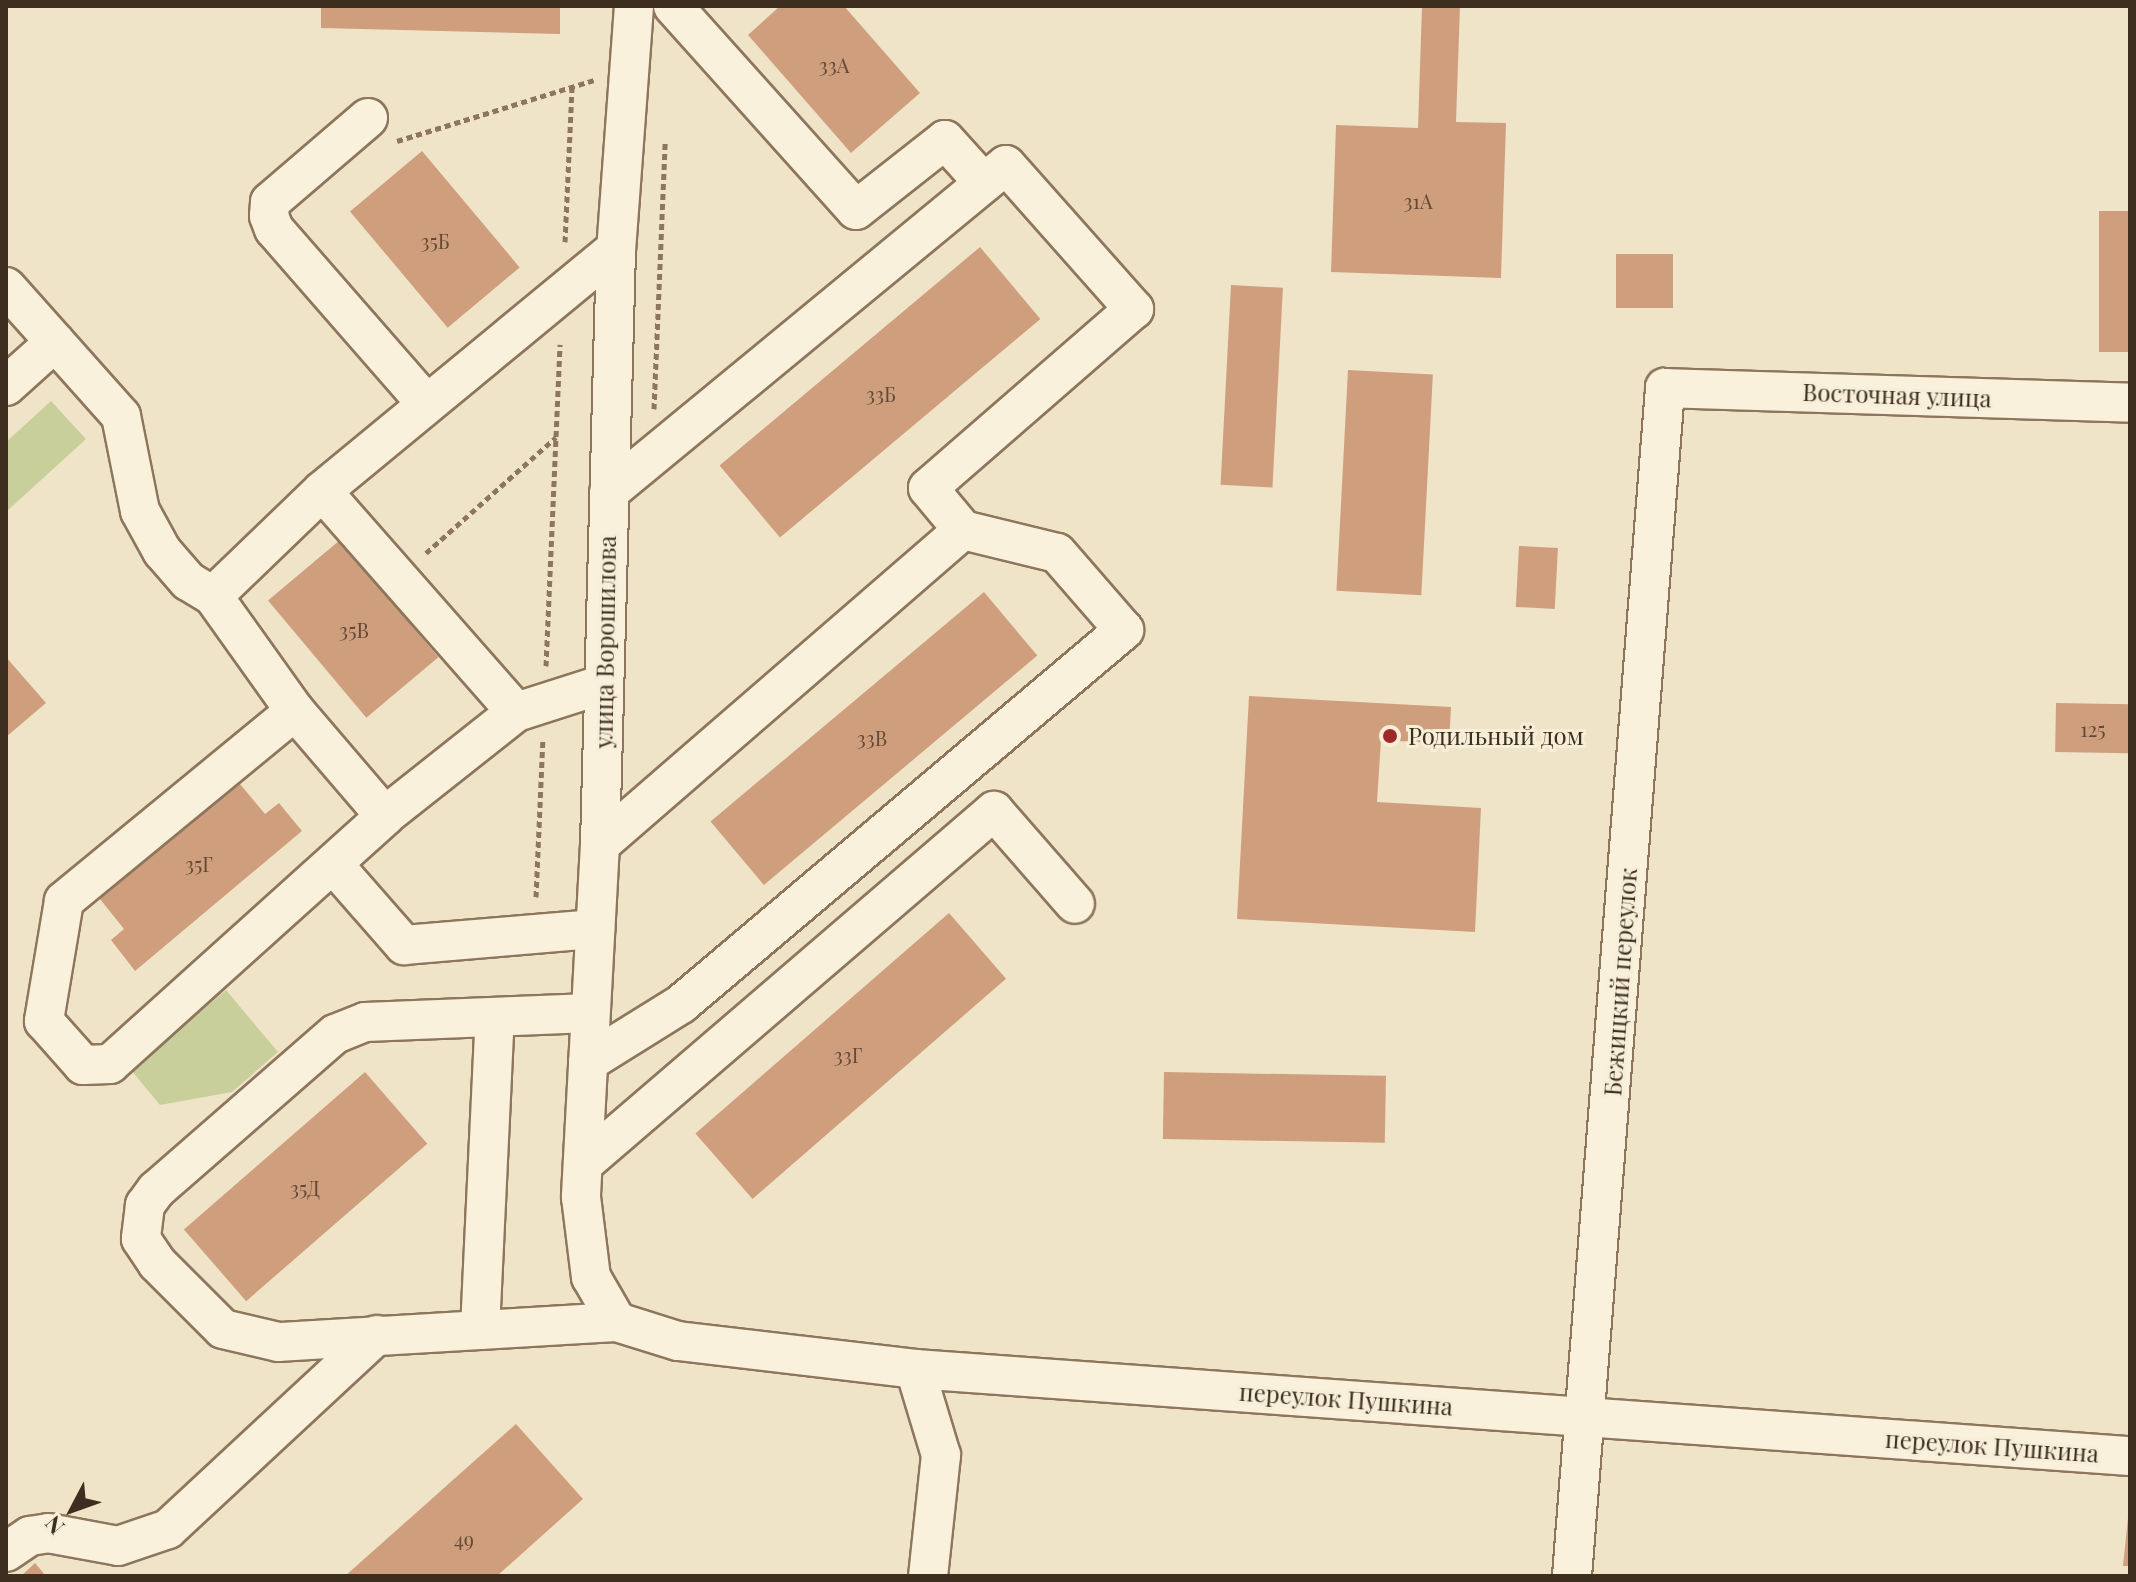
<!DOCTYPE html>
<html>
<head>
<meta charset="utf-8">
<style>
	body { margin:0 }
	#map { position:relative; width:2136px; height:1582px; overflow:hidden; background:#f0e4c8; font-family:"Playfair Display",serif }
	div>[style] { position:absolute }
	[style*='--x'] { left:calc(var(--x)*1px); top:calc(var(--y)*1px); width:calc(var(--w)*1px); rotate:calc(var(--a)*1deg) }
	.green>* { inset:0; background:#c9cf9b }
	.building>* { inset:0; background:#cf9f7d; transform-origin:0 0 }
	.path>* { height:5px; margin-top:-2.5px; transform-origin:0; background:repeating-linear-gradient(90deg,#8d765c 0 6px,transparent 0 10px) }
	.roads { filter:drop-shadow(2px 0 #8d765c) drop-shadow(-2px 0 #8d765c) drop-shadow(0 2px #8d765c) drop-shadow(0 -2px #8d765c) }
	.minor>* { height:38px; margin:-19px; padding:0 19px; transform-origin:19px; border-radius:19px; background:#faf1dc }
	.dots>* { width:22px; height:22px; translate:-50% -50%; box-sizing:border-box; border:4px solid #f7eed8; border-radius:50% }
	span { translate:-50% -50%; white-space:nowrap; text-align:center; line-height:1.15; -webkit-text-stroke:6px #f7eed8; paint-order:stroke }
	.number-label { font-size:20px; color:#624a37 }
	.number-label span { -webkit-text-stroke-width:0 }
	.street-label { font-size:24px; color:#3d2e20 }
	.poi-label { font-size:24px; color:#3d2e20 }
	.left { translate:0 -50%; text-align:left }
	.frame { position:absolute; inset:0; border:8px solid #3d2e20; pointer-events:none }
	.north { position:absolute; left:32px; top:1470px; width:80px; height:80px; -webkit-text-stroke:6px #f7eed8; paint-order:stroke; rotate:229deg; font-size:22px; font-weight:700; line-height:32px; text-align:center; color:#3d2e20 }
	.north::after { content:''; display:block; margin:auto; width:28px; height:36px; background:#3d2e20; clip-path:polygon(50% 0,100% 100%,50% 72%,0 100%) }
</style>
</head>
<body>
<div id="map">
	<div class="green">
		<i style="clip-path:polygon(51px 401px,86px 439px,6px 512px,6px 442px)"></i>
		<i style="clip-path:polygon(226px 990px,278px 1052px,232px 1092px,160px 1105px,131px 1070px)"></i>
	</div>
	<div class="building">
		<i style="clip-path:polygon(321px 6px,560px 6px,560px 34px,321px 28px)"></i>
		<i style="clip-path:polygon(780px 6px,844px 6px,920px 93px,851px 153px,748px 35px)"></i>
		<i style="clip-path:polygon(1422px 6px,1460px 6px,1456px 122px,1506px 123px,1501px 278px,1331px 272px,1336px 125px,1418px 128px)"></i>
		<i style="left:422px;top:151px;width:152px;height:94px;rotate:50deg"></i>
		<i style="left:2099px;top:211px;width:31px;height:141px"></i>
		<i style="left:980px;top:247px;width:94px;height:340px;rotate:50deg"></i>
		<i style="left:1616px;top:254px;width:57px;height:54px"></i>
		<i style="left:1231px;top:285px;width:52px;height:200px;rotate:3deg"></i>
		<i style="left:1348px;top:370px;width:85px;height:221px;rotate:3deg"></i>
		<i style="left:340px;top:540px;width:153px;height:94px;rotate:50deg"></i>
		<i style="left:1519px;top:546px;width:39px;height:61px;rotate:3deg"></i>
		<i style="left:984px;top:592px;width:83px;height:357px;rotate:50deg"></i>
		<i style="clip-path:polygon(6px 657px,46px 703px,6px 737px)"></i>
		<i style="clip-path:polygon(1249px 696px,1451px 707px,1449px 744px,1381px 740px,1377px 802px,1481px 808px,1475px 932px,1237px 919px)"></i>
		<i style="left:2056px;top:703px;width:74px;height:49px;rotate:1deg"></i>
		<i style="clip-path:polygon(235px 778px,265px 814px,279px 803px,302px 831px,135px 971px,111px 940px,124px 929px,96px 894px)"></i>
		<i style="left:949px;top:913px;width:87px;height:336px;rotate:49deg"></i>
		<i style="left:365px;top:1072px;width:95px;height:240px;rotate:49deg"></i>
		<i style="left:1164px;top:1072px;width:222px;height:67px;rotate:1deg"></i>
		<i style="clip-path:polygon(516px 1424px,583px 1499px,497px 1576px,345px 1576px)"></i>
		<i style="clip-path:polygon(2128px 1518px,2130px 1518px,2130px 1566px,2123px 1566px)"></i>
		<i style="clip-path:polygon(35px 1563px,46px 1576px,21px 1576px)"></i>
	</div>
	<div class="path">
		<i style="--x:397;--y:141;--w:206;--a:-17.2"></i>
		<i style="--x:565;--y:242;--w:155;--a:-87.4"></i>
		<i style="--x:654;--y:409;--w:266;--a:-87.6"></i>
		<i style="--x:426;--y:553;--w:174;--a:-41.7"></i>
		<i style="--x:546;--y:666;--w:322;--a:-87.5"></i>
		<i style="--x:536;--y:897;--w:158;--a:-87.5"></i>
	</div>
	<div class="roads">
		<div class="minor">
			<i style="--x:634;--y:6;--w:244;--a:94.2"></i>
			<i style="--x:616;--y:249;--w:595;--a:91.54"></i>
			<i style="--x:600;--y:844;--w:354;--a:93.1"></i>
			<i style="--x:581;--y:1197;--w:81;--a:82.9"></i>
			<i style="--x:591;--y:1277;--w:52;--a:60"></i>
			<i style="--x:617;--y:1322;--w:64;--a:17.3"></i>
			<i style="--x:678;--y:1341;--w:239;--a:6.7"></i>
			<i style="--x:915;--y:1369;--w:1218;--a:4.1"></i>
			<i style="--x:673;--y:6;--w:274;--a:48.1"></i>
			<i style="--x:856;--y:210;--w:113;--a:-38.2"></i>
			<i style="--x:945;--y:140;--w:58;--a:47.8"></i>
			<i style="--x:368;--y:118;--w:129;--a:139.4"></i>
			<i style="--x:270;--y:202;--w:14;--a:94"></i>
			<i style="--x:269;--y:216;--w:14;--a:69"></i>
			<i style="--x:274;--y:229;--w:230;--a:48.9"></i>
			<i style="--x:6;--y:287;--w:173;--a:48.3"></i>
			<i style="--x:121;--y:416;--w:97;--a:78.7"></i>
			<i style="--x:140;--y:511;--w:46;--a:61.2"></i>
			<i style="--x:162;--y:551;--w:40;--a:49"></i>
			<i style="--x:188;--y:581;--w:29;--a:31"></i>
			<i style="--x:6;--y:386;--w:66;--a:-41.9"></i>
			<i style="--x:322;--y:491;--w:381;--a:-39.5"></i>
			<i style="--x:609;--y:492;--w:514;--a:-39.48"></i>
			<i style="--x:1006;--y:165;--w:193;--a:48.4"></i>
			<i style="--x:1134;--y:309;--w:273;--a:139"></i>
			<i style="--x:928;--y:488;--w:55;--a:50.2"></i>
			<i style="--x:295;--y:711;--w:299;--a:140.6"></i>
			<i style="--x:64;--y:901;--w:122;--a:99.5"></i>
			<i style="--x:44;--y:1021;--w:59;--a:48.4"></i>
			<i style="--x:83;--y:1065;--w:27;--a:-2"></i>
			<i style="--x:110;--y:1064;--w:370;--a:-42"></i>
			<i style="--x:516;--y:712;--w:167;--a:141.6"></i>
			<i style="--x:385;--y:816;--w:138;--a:-130.6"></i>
			<i style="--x:295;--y:711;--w:141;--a:-125.5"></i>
			<i style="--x:213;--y:596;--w:151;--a:-43.9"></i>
			<i style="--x:322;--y:491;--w:294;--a:48.7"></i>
			<i style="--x:516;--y:712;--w:92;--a:-17.7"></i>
			<i style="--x:333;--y:864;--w:108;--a:48.8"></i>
			<i style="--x:404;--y:945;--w:192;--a:-4.8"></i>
			<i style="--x:590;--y:1013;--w:225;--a:177.7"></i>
			<i style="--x:365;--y:1022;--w:32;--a:158"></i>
			<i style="--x:335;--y:1034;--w:237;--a:138.9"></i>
			<i style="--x:156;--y:1190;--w:19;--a:126"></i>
			<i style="--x:145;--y:1205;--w:34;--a:97"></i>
			<i style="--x:141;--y:1239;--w:29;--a:56"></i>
			<i style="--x:157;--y:1263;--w:93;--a:45"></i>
			<i style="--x:223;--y:1329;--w:57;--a:13.1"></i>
			<i style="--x:279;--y:1342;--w:339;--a:-3.4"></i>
			<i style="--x:588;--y:1062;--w:110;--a:-31.9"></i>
			<i style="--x:681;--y:1004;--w:580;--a:-40.17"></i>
			<i style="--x:1124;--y:630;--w:102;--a:-131"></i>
			<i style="--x:1057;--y:553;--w:97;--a:-166.3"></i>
			<i style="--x:963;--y:530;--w:480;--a:139.1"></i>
			<i style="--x:583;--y:1164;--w:542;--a:-40.66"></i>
			<i style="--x:994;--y:811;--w:123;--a:48.9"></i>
			<i style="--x:480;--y:1330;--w:313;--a:-87.3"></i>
			<i style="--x:915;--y:1369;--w:90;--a:73.2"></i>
			<i style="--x:941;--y:1455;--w:122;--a:96.1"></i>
			<i style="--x:6;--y:1552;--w:29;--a:-34"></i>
			<i style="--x:30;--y:1536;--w:18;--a:-9"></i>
			<i style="--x:48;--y:1533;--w:71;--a:10.5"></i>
			<i style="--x:118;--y:1546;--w:53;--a:-18.8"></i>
			<i style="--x:168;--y:1529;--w:285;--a:-42.9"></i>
			<i style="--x:1572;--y:1576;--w:1192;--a:-85.52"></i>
			<i style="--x:1665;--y:388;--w:465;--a:1.8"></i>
		</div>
	</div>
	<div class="dots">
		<i style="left:1390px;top:736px;background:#9e2a2b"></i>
	</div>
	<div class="number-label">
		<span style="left:834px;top:64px">33А</span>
		<span style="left:1418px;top:200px">31А</span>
		<span style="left:435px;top:240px">35Б</span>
		<span style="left:881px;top:393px">33Б</span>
		<span style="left:354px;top:629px">35В</span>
		<span style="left:2093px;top:728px">125</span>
		<span style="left:872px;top:737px">33В</span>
		<span style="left:199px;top:863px">35Г</span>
		<span style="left:848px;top:1054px">33Г</span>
		<span style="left:305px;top:1187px">35Д</span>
		<span style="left:464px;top:1538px">49</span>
	</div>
	<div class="street-label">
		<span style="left:1897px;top:395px;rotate:2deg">Восточная улица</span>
		<span style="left:605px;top:642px;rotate:-89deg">улица Ворошилова</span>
		<span style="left:1620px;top:982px;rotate:-86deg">Бежицкий переулок</span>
		<span style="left:1346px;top:1399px;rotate:4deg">переулок Пушкина</span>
		<span style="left:1992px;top:1446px;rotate:4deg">переулок Пушкина</span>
	</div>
	<div class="poi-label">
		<span class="left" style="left:1408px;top:736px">Родильный дом</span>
	</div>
	<div class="frame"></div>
	<div class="north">N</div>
</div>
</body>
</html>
